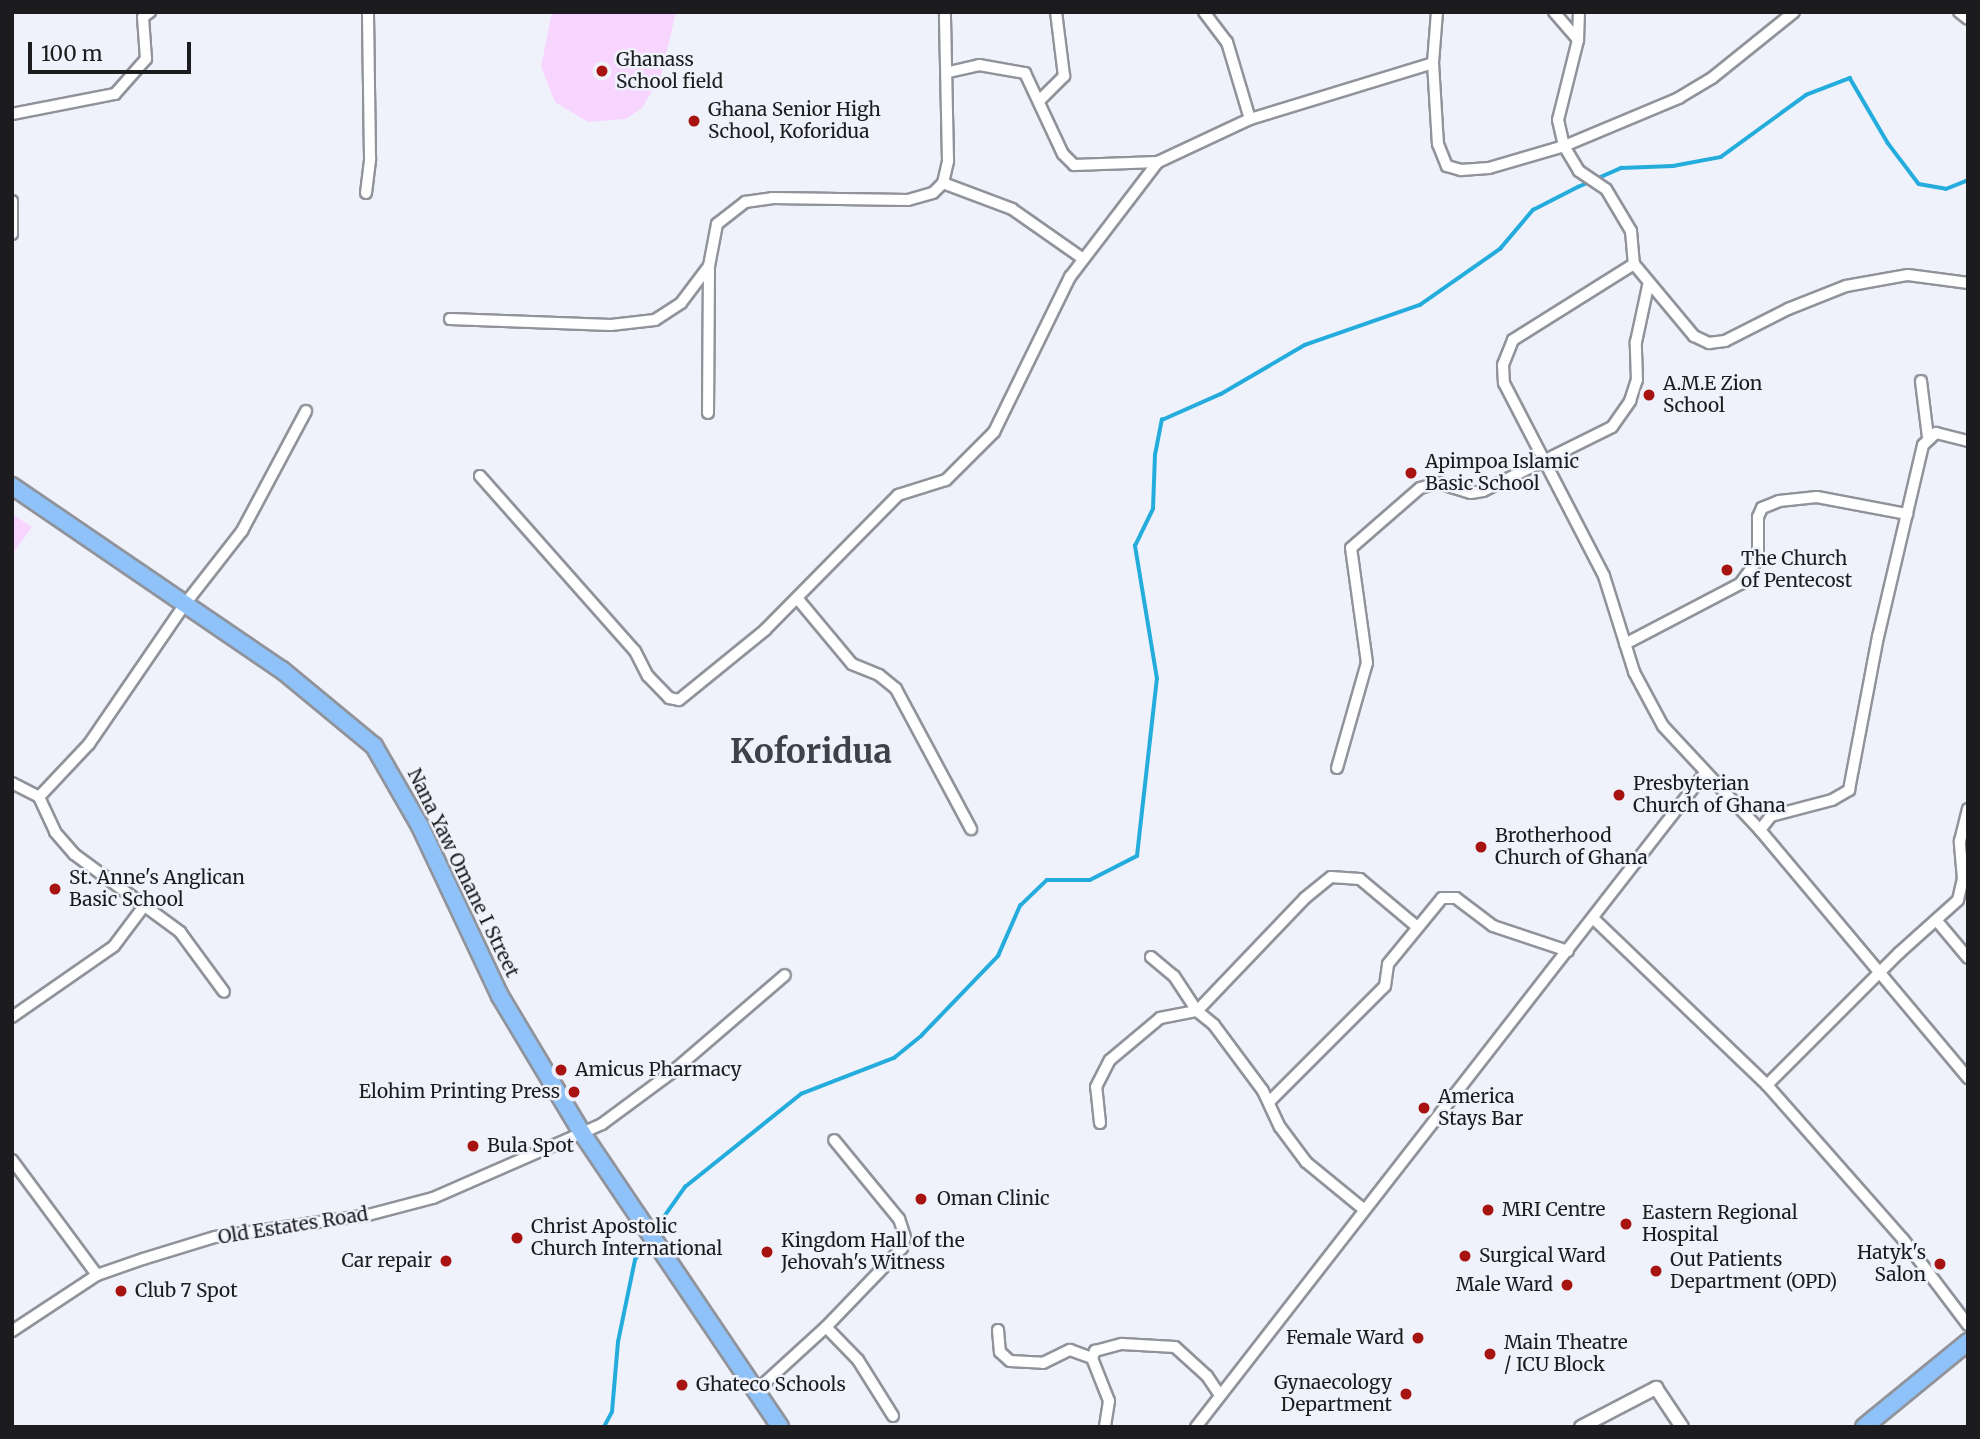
<!DOCTYPE html>
<html>
<head>
<meta charset="utf-8">
<style>
	body { margin:0 }
	#map { position:relative; width:1980px; height:1439px; overflow:hidden; background:#f0f2fb; font-family:Merriweather,serif }
	div>[style] { position:absolute }
	[style*='--x'] { left:calc(var(--x)*1px); top:calc(var(--y)*1px); width:calc(var(--w)*1px); rotate:calc(var(--a)*1deg) }
	.green>* { inset:0; background:#f7d5ff }
	.stream>* { height:3.5px; margin:-1.75px; padding:0 1.75px; transform-origin:1.75px; border-radius:1.75px; background:#24acdd }
	.roads { filter:drop-shadow(2px 0 #91939b) drop-shadow(-2px 0 #91939b) drop-shadow(0 2px #91939b) drop-shadow(0 -2px #91939b) }
	.minor>* { height:10px; margin:-5px; padding:0 5px; transform-origin:5px; border-radius:5px; background:#fff }
	.tertiary>* { height:12px; margin:-6px; padding:0 6px; transform-origin:6px; border-radius:6px; background:#fff }
	.primary>* { height:16px; margin:-8px; padding:0 8px; transform-origin:8px; border-radius:8px; background:#8ec2f8 }
	.dots>* { width:19px; height:19px; translate:-50% -50%; box-sizing:border-box; border:4px solid #f0f2fb; border-radius:50% }
	span { translate:-50% -50%; white-space:nowrap; text-align:center; line-height:1.15; -webkit-text-stroke:5px #f0f2fb; paint-order:stroke }
	.poi-label { font-size:19px; color:#1c1c1f }
	.left { translate:0 -50%; text-align:left }
	.right { translate:-100% -50%; text-align:right }
	.street-label { font-size:19px; color:#1c1c1f }
	.town-label { font-size:33px; color:#3f4148; font-weight:700 }
	.frame { position:absolute; inset:0; border:14px solid #1c1c1f; pointer-events:none }
	.scale { position:absolute; left:28px; top:42px; width:163px; height:32px; box-sizing:border-box; border:4px solid #1c1c1f; border-top:0; padding-left:9px; font-size:21px; line-height:24px; white-space:nowrap; color:#1c1c1f; -webkit-text-stroke:5px #f0f2fb; paint-order:stroke }
</style>
</head>
<body>
<div id="map">
	<div class="green">
		<i style="clip-path:polygon(552px 12px,676px 12px,661px 76px,642px 108px,626px 119px,588px 122px,555px 102px,541px 67px)"></i>
		<i style="clip-path:polygon(12px 514px,32px 527px,12px 555px)"></i>
	</div>
	<div class="stream">
		<i style="--x:654;--y:1231;--w:54;--a:-54.8"></i>
		<i style="--x:685;--y:1187;--w:149;--a:-38.7"></i>
		<i style="--x:801;--y:1094;--w:100;--a:-21.2"></i>
		<i style="--x:894;--y:1058;--w:36;--a:-39"></i>
		<i style="--x:922;--y:1035;--w:110;--a:-46.1"></i>
		<i style="--x:998;--y:956;--w:55;--a:-66.3"></i>
		<i style="--x:1020;--y:906;--w:37;--a:-44"></i>
		<i style="--x:1047;--y:880;--w:43;--a:0"></i>
		<i style="--x:1090;--y:880;--w:53;--a:-27.1"></i>
		<i style="--x:1137;--y:856;--w:178;--a:-83.6"></i>
		<i style="--x:1157;--y:679;--w:135;--a:-99.4"></i>
		<i style="--x:1135;--y:546;--w:41;--a:-64.1"></i>
		<i style="--x:1153;--y:509;--w:54;--a:-87.9"></i>
		<i style="--x:1155;--y:455;--w:36;--a:-79"></i>
		<i style="--x:1162;--y:420;--w:64;--a:-23.8"></i>
		<i style="--x:1221;--y:394;--w:97;--a:-30.3"></i>
		<i style="--x:1305;--y:345;--w:122;--a:-19.2"></i>
		<i style="--x:1420;--y:305;--w:98;--a:-35"></i>
		<i style="--x:1500;--y:249;--w:51;--a:-49.8"></i>
		<i style="--x:1533;--y:210;--w:51;--a:-27.1"></i>
		<i style="--x:1578;--y:187;--w:47;--a:-23.8"></i>
		<i style="--x:1621;--y:168;--w:52;--a:-2.2"></i>
		<i style="--x:1673;--y:166;--w:49;--a:-10.6"></i>
		<i style="--x:1721;--y:157;--w:105;--a:-36.1"></i>
		<i style="--x:1806;--y:95;--w:47;--a:-21.1"></i>
		<i style="--x:1850;--y:78;--w:75;--a:59.7"></i>
		<i style="--x:1888;--y:143;--w:51;--a:52.9"></i>
		<i style="--x:1919;--y:184;--w:27;--a:10"></i>
		<i style="--x:1946;--y:189;--w:24;--a:-22"></i>
		<i style="--x:604;--y:1427;--w:17;--a:-62"></i>
		<i style="--x:612;--y:1412;--w:70;--a:-85.1"></i>
		<i style="--x:618;--y:1342;--w:84;--a:-78.3"></i>
		<i style="--x:635;--y:1260;--w:23;--a:-56"></i>
	</div>
	<div class="roads">
		<div class="minor">
			<i style="--x:1204;--y:12;--w:38;--a:53"></i>
			<i style="--x:1227;--y:42;--w:80;--a:73.4"></i>
			<i style="--x:1437;--y:12;--w:51;--a:94.5"></i>
			<i style="--x:1433;--y:63;--w:81;--a:86.5"></i>
			<i style="--x:1438;--y:144;--w:24;--a:68"></i>
			<i style="--x:1447;--y:166;--w:15;--a:16"></i>
			<i style="--x:1461;--y:170;--w:28;--a:-4"></i>
			<i style="--x:1489;--y:168;--w:78;--a:-16.3"></i>
			<i style="--x:1564;--y:146;--w:27;--a:-103"></i>
			<i style="--x:1558;--y:120;--w:82;--a:-76"></i>
			<i style="--x:1578;--y:40;--w:28;--a:-88"></i>
			<i style="--x:1554;--y:12;--w:37;--a:49"></i>
			<i style="--x:1794;--y:12;--w:105;--a:141.2"></i>
			<i style="--x:1712;--y:78;--w:39;--a:149"></i>
			<i style="--x:1679;--y:98;--w:125;--a:157.3"></i>
			<i style="--x:1564;--y:146;--w:29;--a:59"></i>
			<i style="--x:1579;--y:171;--w:32;--a:34"></i>
			<i style="--x:1606;--y:189;--w:49;--a:59.2"></i>
			<i style="--x:1631;--y:231;--w:33;--a:85"></i>
			<i style="--x:1634;--y:264;--w:143;--a:147.9"></i>
			<i style="--x:1513;--y:340;--w:27;--a:112"></i>
			<i style="--x:1503;--y:365;--w:18;--a:87"></i>
			<i style="--x:1504;--y:383;--w:217;--a:62.6"></i>
			<i style="--x:1604;--y:576;--w:101;--a:72.6"></i>
			<i style="--x:1634;--y:672;--w:61;--a:61.8"></i>
			<i style="--x:1663;--y:726;--w:142;--a:47"></i>
			<i style="--x:1760;--y:830;--w:324;--a:50"></i>
			<i style="--x:1959;--y:12;--w:11;--a:38"></i>
			<i style="--x:949;--y:72;--w:31;--a:-13"></i>
			<i style="--x:979;--y:65;--w:47;--a:9.9"></i>
			<i style="--x:1025;--y:73;--w:89;--a:64.9"></i>
			<i style="--x:1063;--y:154;--w:16;--a:45"></i>
			<i style="--x:1074;--y:165;--w:84;--a:-2"></i>
			<i style="--x:1041;--y:99;--w:33;--a:-45"></i>
			<i style="--x:1064;--y:76;--w:64;--a:-97.1"></i>
			<i style="--x:12;--y:114;--w:105;--a:-11"></i>
			<i style="--x:115;--y:94;--w:47;--a:-48.5"></i>
			<i style="--x:146;--y:59;--w:42;--a:-94.1"></i>
			<i style="--x:143;--y:17;--w:9;--a:-36"></i>
			<i style="--x:943;--y:183;--w:74;--a:20.6"></i>
			<i style="--x:1012;--y:209;--w:85;--a:35"></i>
			<i style="--x:366;--y:193;--w:35;--a:-83"></i>
			<i style="--x:370;--y:158;--w:146;--a:-90.8"></i>
			<i style="--x:12;--y:201;--w:33;--a:90"></i>
			<i style="--x:1634;--y:264;--w:94;--a:50.2"></i>
			<i style="--x:1694;--y:336;--w:17;--a:25"></i>
			<i style="--x:1709;--y:343;--w:16;--a:-7"></i>
			<i style="--x:1725;--y:341;--w:71;--a:-26.9"></i>
			<i style="--x:1788;--y:309;--w:62;--a:-21.6"></i>
			<i style="--x:1846;--y:286;--w:63;--a:-10.1"></i>
			<i style="--x:1908;--y:275;--w:61;--a:7.6"></i>
			<i style="--x:450;--y:319;--w:161;--a:2.1"></i>
			<i style="--x:611;--y:325;--w:44;--a:-6.5"></i>
			<i style="--x:655;--y:320;--w:31;--a:-33"></i>
			<i style="--x:681;--y:303;--w:46;--a:-52.9"></i>
			<i style="--x:1921;--y:381;--w:56;--a:82.9"></i>
			<i style="--x:708;--y:413;--w:147;--a:-89.6"></i>
			<i style="--x:709;--y:266;--w:43;--a:-79.2"></i>
			<i style="--x:717;--y:224;--w:36;--a:-38"></i>
			<i style="--x:745;--y:202;--w:27;--a:-8"></i>
			<i style="--x:772;--y:198;--w:136;--a:0.8"></i>
			<i style="--x:908;--y:200;--w:26;--a:-16"></i>
			<i style="--x:933;--y:193;--w:14;--a:-45"></i>
			<i style="--x:943;--y:183;--w:23;--a:-77"></i>
			<i style="--x:948;--y:161;--w:149;--a:-91.2"></i>
			<i style="--x:480;--y:476;--w:234;--a:48.5"></i>
			<i style="--x:635;--y:651;--w:28;--a:63"></i>
			<i style="--x:648;--y:676;--w:30;--a:46"></i>
			<i style="--x:669;--y:698;--w:10;--a:11"></i>
			<i style="--x:679;--y:700;--w:111;--a:-39.1"></i>
			<i style="--x:765;--y:630;--w:190;--a:-45.4"></i>
			<i style="--x:898;--y:495;--w:50;--a:-17.4"></i>
			<i style="--x:946;--y:480;--w:68;--a:-45"></i>
			<i style="--x:994;--y:432;--w:173;--a:-63.9"></i>
			<i style="--x:1070;--y:277;--w:145;--a:-52.6"></i>
			<i style="--x:1158;--y:162;--w:102;--a:-25.1"></i>
			<i style="--x:1250;--y:119;--w:191;--a:-17"></i>
			<i style="--x:797;--y:598;--w:86;--a:50.2"></i>
			<i style="--x:852;--y:664;--w:29;--a:22"></i>
			<i style="--x:879;--y:675;--w:22;--a:39"></i>
			<i style="--x:896;--y:689;--w:159;--a:61.8"></i>
			<i style="--x:1625;--y:644;--w:130;--a:-27.6"></i>
			<i style="--x:1740;--y:584;--w:31;--a:-54"></i>
			<i style="--x:1758;--y:559;--w:42;--a:-90"></i>
			<i style="--x:1758;--y:517;--w:10;--a:-66"></i>
			<i style="--x:1762;--y:508;--w:18;--a:-22"></i>
			<i style="--x:1779;--y:501;--w:38;--a:-6"></i>
			<i style="--x:1817;--y:497;--w:92;--a:10.7"></i>
			<i style="--x:1337;--y:768;--w:109;--a:-74.1"></i>
			<i style="--x:1367;--y:663;--w:116;--a:-97.9"></i>
			<i style="--x:1351;--y:548;--w:91;--a:-41"></i>
			<i style="--x:1420;--y:488;--w:19;--a:-16"></i>
			<i style="--x:1438;--y:483;--w:34;--a:17"></i>
			<i style="--x:1471;--y:493;--w:12;--a:-9"></i>
			<i style="--x:1483;--y:491;--w:144;--a:-26.4"></i>
			<i style="--x:1612;--y:427;--w:32;--a:-55"></i>
			<i style="--x:1630;--y:401;--w:22;--a:-72"></i>
			<i style="--x:1637;--y:380;--w:38;--a:-92"></i>
			<i style="--x:1636;--y:342;--w:57;--a:-77.9"></i>
			<i style="--x:12;--y:783;--w:30;--a:27"></i>
			<i style="--x:39;--y:797;--w:38;--a:65"></i>
			<i style="--x:55;--y:832;--w:29;--a:49"></i>
			<i style="--x:74;--y:854;--w:132;--a:36.3"></i>
			<i style="--x:180;--y:932;--w:74;--a:53.7"></i>
			<i style="--x:39;--y:797;--w:73;--a:-46.7"></i>
			<i style="--x:89;--y:744;--w:170;--a:-55.6"></i>
			<i style="--x:185;--y:604;--w:93;--a:-52"></i>
			<i style="--x:242;--y:531;--w:136;--a:-61.9"></i>
			<i style="--x:1760;--y:830;--w:18;--a:-52"></i>
			<i style="--x:1771;--y:816;--w:63;--a:-14.7"></i>
			<i style="--x:1832;--y:800;--w:20;--a:-30"></i>
			<i style="--x:1849;--y:790;--w:156;--a:-79.3"></i>
			<i style="--x:1878;--y:637;--w:197;--a:-76.8"></i>
			<i style="--x:1923;--y:445;--w:18;--a:-43"></i>
			<i style="--x:1936;--y:433;--w:33;--a:14"></i>
			<i style="--x:1594;--y:919;--w:240;--a:43.8"></i>
			<i style="--x:1767;--y:1085;--w:205;--a:48.6"></i>
			<i style="--x:1903;--y:1239;--w:108;--a:52.9"></i>
			<i style="--x:1937;--y:921;--w:48;--a:50"></i>
			<i style="--x:1151;--y:957;--w:30;--a:40"></i>
			<i style="--x:1174;--y:976;--w:42;--a:56.7"></i>
			<i style="--x:1197;--y:1011;--w:22;--a:39"></i>
			<i style="--x:1214;--y:1025;--w:82;--a:53.4"></i>
			<i style="--x:1263;--y:1091;--w:40;--a:65"></i>
			<i style="--x:1280;--y:1127;--w:44;--a:53.4"></i>
			<i style="--x:1306;--y:1162;--w:72;--a:39.4"></i>
			<i style="--x:12;--y:1017;--w:124;--a:-34.8"></i>
			<i style="--x:114;--y:946;--w:50;--a:-53.1"></i>
			<i style="--x:1767;--y:1085;--w:187;--a:-45"></i>
			<i style="--x:1899;--y:953;--w:79;--a:-41.9"></i>
			<i style="--x:1958;--y:900;--w:22;--a:-77"></i>
			<i style="--x:1963;--y:879;--w:38;--a:-95"></i>
			<i style="--x:1960;--y:841;--w:33;--a:-76"></i>
			<i style="--x:1269;--y:1102;--w:164;--a:-45"></i>
			<i style="--x:1385;--y:986;--w:22;--a:-82"></i>
			<i style="--x:1388;--y:964;--w:85;--a:-50.7"></i>
			<i style="--x:1442;--y:898;--w:14;--a:0"></i>
			<i style="--x:1456;--y:898;--w:46;--a:37.1"></i>
			<i style="--x:1493;--y:926;--w:79;--a:18.4"></i>
			<i style="--x:1100;--y:1123;--w:36;--a:-96"></i>
			<i style="--x:1096;--y:1087;--w:30;--a:-63"></i>
			<i style="--x:1110;--y:1060;--w:65;--a:-40"></i>
			<i style="--x:1160;--y:1018;--w:38;--a:-11"></i>
			<i style="--x:1197;--y:1011;--w:156;--a:-46.3"></i>
			<i style="--x:1305;--y:898;--w:33;--a:-39"></i>
			<i style="--x:1331;--y:877;--w:29;--a:4"></i>
			<i style="--x:1360;--y:879;--w:73;--a:40"></i>
			<i style="--x:12;--y:1160;--w:143;--a:53.5"></i>
			<i style="--x:826;--y:1327;--w:46;--a:45.9"></i>
			<i style="--x:858;--y:1360;--w:66;--a:58"></i>
			<i style="--x:998;--y:1330;--w:22;--a:85"></i>
			<i style="--x:1000;--y:1352;--w:13;--a:42"></i>
			<i style="--x:1010;--y:1361;--w:33;--a:3"></i>
			<i style="--x:1043;--y:1363;--w:30;--a:-26"></i>
			<i style="--x:1070;--y:1350;--w:23;--a:20"></i>
			<i style="--x:1092;--y:1358;--w:46;--a:68.4"></i>
			<i style="--x:1109;--y:1401;--w:26;--a:99"></i>
			<i style="--x:12;--y:1331;--w:102;--a:-33.4"></i>
			<i style="--x:97;--y:1275;--w:49;--a:-19.2"></i>
			<i style="--x:143;--y:1259;--w:75;--a:-17"></i>
			<i style="--x:215;--y:1237;--w:155;--a:-8.2"></i>
			<i style="--x:368;--y:1215;--w:67;--a:-14.7"></i>
			<i style="--x:433;--y:1198;--w:163;--a:-23.6"></i>
			<i style="--x:582;--y:1133;--w:22;--a:-24"></i>
			<i style="--x:602;--y:1124;--w:86;--a:-36.5"></i>
			<i style="--x:671;--y:1073;--w:150;--a:-40.7"></i>
			<i style="--x:1092;--y:1358;--w:8;--a:-67"></i>
			<i style="--x:1095;--y:1351;--w:28;--a:-15"></i>
			<i style="--x:1122;--y:1344;--w:53;--a:3.2"></i>
			<i style="--x:1175;--y:1347;--w:43;--a:42.2"></i>
			<i style="--x:1207;--y:1376;--w:23;--a:56"></i>
			<i style="--x:757;--y:1390;--w:93;--a:-42.4"></i>
			<i style="--x:826;--y:1327;--w:110;--a:-46.1"></i>
			<i style="--x:902;--y:1248;--w:11;--a:-75"></i>
			<i style="--x:905;--y:1237;--w:19;--a:-108"></i>
			<i style="--x:899;--y:1219;--w:102;--a:-129.4"></i>
			<i style="--x:1196;--y:1427;--w:829;--a:-52.11"></i>
		</div>
		<div class="tertiary">
			<i style="--x:1581;--y:1427;--w:85;--a:-27.5"></i>
			<i style="--x:1656;--y:1388;--w:47;--a:56.3"></i>
		</div>
		<div class="primary">
			<i style="--x:12;--y:486;--w:327;--a:34.3"></i>
			<i style="--x:282;--y:670;--w:119;--a:39.6"></i>
			<i style="--x:374;--y:746;--w:92;--a:60.1"></i>
			<i style="--x:420;--y:826;--w:188;--a:64.8"></i>
			<i style="--x:500;--y:996;--w:160;--a:59.1"></i>
			<i style="--x:582;--y:1133;--w:354;--a:56"></i>
			<i style="--x:1864;--y:1427;--w:134;--a:-39.3"></i>
		</div>
	</div>
	<div class="dots">
		<i style="left:602px;top:71px;background:#a71311"></i>
		<i style="left:694px;top:121px;background:#a71311"></i>
		<i style="left:1649px;top:395px;background:#a71311"></i>
		<i style="left:1411px;top:473px;background:#a71311"></i>
		<i style="left:1727px;top:570px;background:#a71311"></i>
		<i style="left:1619px;top:795px;background:#a71311"></i>
		<i style="left:1481px;top:847px;background:#a71311"></i>
		<i style="left:55px;top:889px;background:#a71311"></i>
		<i style="left:561px;top:1070px;background:#a71311"></i>
		<i style="left:574px;top:1092px;background:#a71311"></i>
		<i style="left:1424px;top:1108px;background:#a71311"></i>
		<i style="left:473px;top:1146px;background:#a71311"></i>
		<i style="left:921px;top:1199px;background:#a71311"></i>
		<i style="left:1488px;top:1210px;background:#a71311"></i>
		<i style="left:1626px;top:1224px;background:#a71311"></i>
		<i style="left:517px;top:1238px;background:#a71311"></i>
		<i style="left:767px;top:1252px;background:#a71311"></i>
		<i style="left:1465px;top:1256px;background:#a71311"></i>
		<i style="left:446px;top:1261px;background:#a71311"></i>
		<i style="left:1940px;top:1264px;background:#a71311"></i>
		<i style="left:1656px;top:1271px;background:#a71311"></i>
		<i style="left:1567px;top:1285px;background:#a71311"></i>
		<i style="left:121px;top:1291px;background:#a71311"></i>
		<i style="left:1418px;top:1338px;background:#a71311"></i>
		<i style="left:1490px;top:1354px;background:#a71311"></i>
		<i style="left:682px;top:1385px;background:#a71311"></i>
		<i style="left:1406px;top:1394px;background:#a71311"></i>
	</div>
	<div class="poi-label">
		<span class="left" style="left:616px;top:71px">Ghanass<br>School field</span>
		<span class="left" style="left:708px;top:121px">Ghana Senior High<br>School, Koforidua</span>
		<span class="left" style="left:1663px;top:395px">A.M.E Zion<br>School</span>
		<span class="left" style="left:1425px;top:473px">Apimpoa Islamic<br>Basic School</span>
		<span class="left" style="left:1741px;top:570px">The Church<br>of Pentecost</span>
		<span class="left" style="left:1633px;top:795px">Presbyterian<br>Church of Ghana</span>
		<span class="left" style="left:1495px;top:847px">Brotherhood<br>Church of Ghana</span>
		<span class="left" style="left:69px;top:889px">St. Anne's Anglican<br>Basic School</span>
		<span class="left" style="left:575px;top:1070px">Amicus Pharmacy</span>
		<span class="right" style="left:560px;top:1092px">Elohim Printing Press</span>
		<span class="left" style="left:1438px;top:1108px">America<br>Stays Bar</span>
		<span class="left" style="left:487px;top:1146px">Bula Spot</span>
		<span class="left" style="left:937px;top:1199px">Oman Clinic</span>
		<span class="left" style="left:1502px;top:1210px">MRI Centre</span>
		<span class="left" style="left:1642px;top:1224px">Eastern Regional<br>Hospital</span>
		<span class="left" style="left:531px;top:1238px">Christ Apostolic<br>Church International</span>
		<span class="left" style="left:781px;top:1252px">Kingdom Hall of the<br>Jehovah's Witness</span>
		<span class="right" style="left:1926px;top:1264px">Hatyk's<br>Salon</span>
		<span class="left" style="left:1479px;top:1256px">Surgical Ward</span>
		<span class="left" style="left:1670px;top:1271px">Out Patients<br>Department (OPD)</span>
		<span class="right" style="left:432px;top:1261px">Car repair</span>
		<span class="right" style="left:1553px;top:1285px">Male Ward</span>
		<span class="left" style="left:135px;top:1291px">Club 7 Spot</span>
		<span class="right" style="left:1404px;top:1338px">Female Ward</span>
		<span class="left" style="left:1504px;top:1354px">Main Theatre<br>/ ICU Block</span>
		<span class="right" style="left:1392px;top:1394px">Gynaecology<br>Department</span>
		<span class="left" style="left:696px;top:1385px">Ghateco Schools</span>
	</div>
	<div class="street-label">
		<span style="left:463px;top:873px;rotate:64deg">Nana Yaw Omane I Street</span>
		<span style="left:293px;top:1226px;rotate:-9deg">Old Estates Road</span>
	</div>
	<div class="town-label">
		<span style="left:811px;top:752px">Koforidua</span>
	</div>
	<div class="frame"></div>
	<div class="scale">100 m</div>
</div>
</body>
</html>
